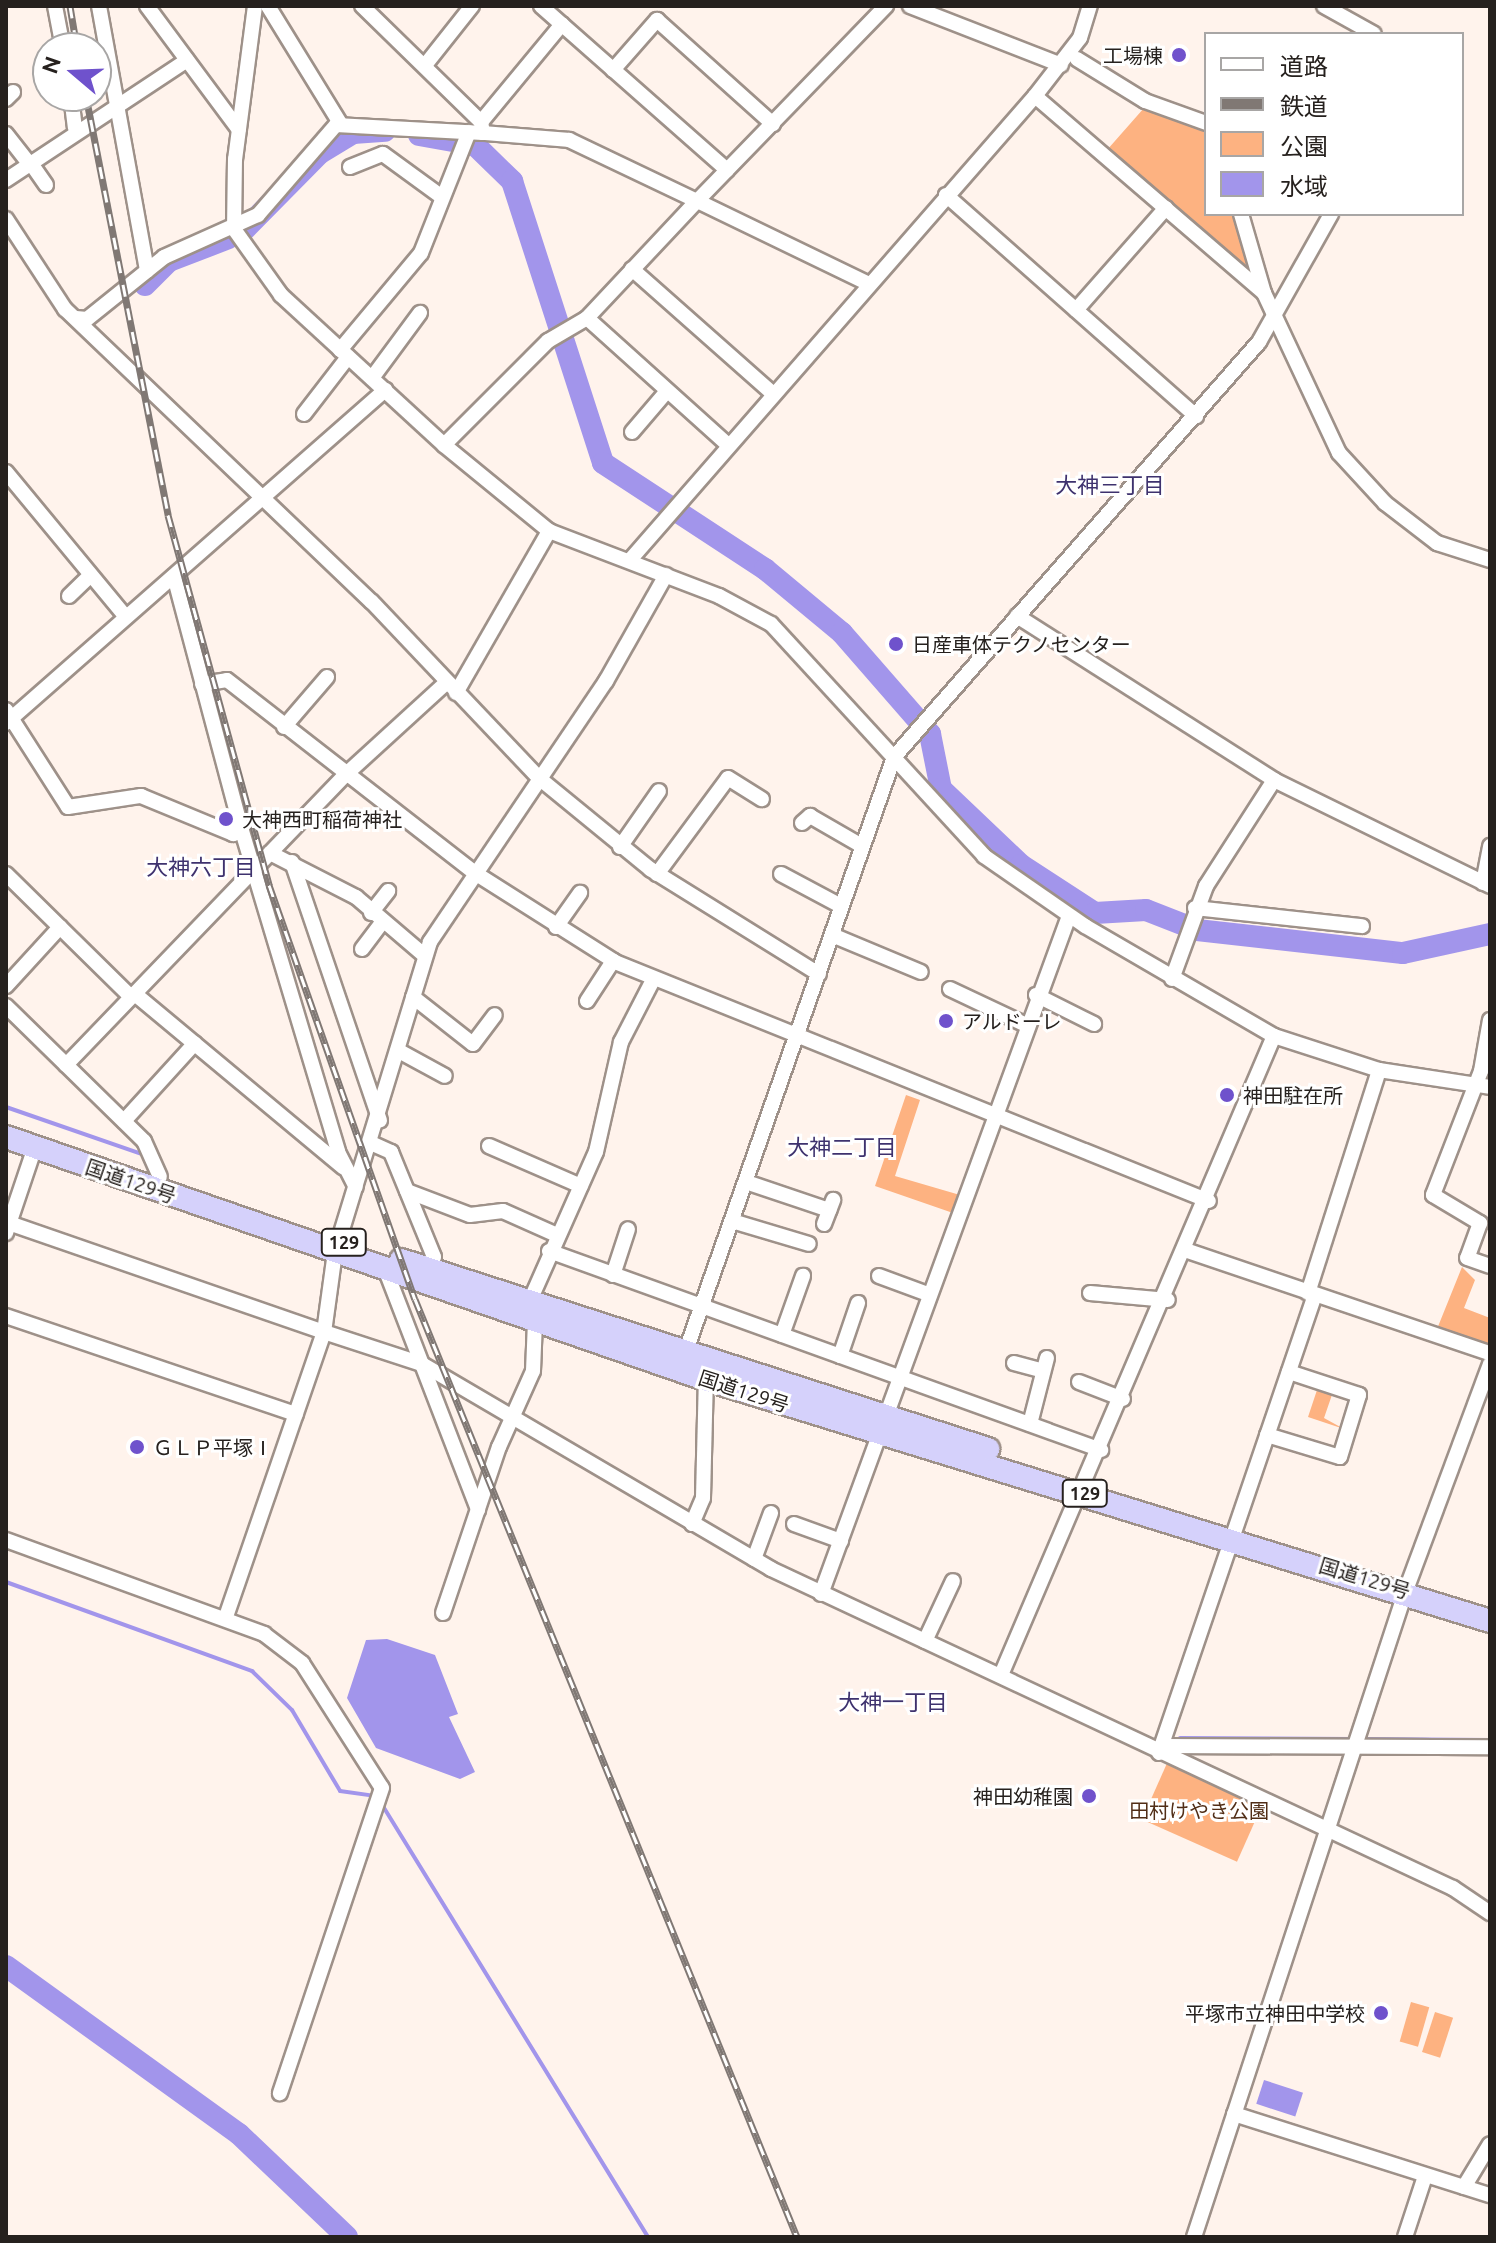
<!DOCTYPE html>
<html>
<head>
<meta charset="utf-8">
<style>
	body { margin:0 }
	#map { position:relative; width:1496px; height:2243px; overflow:hidden; background:#fff3ec; font-family:Ubuntu,"Noto Sans JP",sans-serif }
	div>[style] { position:absolute }
	[style*='--x'] { left:calc(var(--x)*1px); top:calc(var(--y)*1px); width:calc(var(--w)*1px); rotate:calc(var(--a)*1deg) }
	.green>* { inset:0; background:#fdb281; transform-origin:0 0 }
	.water>* { inset:0; background:#a295eb; transform-origin:0 0 }
	.stream>* { height:4px; margin:-2px; padding:0 2px; transform-origin:2px; border-radius:2px; background:#a295eb }
	.river>* { height:22px; margin:-11px; padding:0 11px; transform-origin:11px; border-radius:11px; background:#a295eb }
	.roads { filter:drop-shadow(2px 0 #9e9189) drop-shadow(-2px 0 #9e9189) drop-shadow(0 2px #9e9189) drop-shadow(0 -2px #9e9189) }
	.minor>* { height:14px; margin:-7px; padding:0 7px; transform-origin:7px; border-radius:7px; background:#fff }
	.highway>* { height:22px; margin:-11px; padding:0 11px; transform-origin:11px; border-radius:11px; background:#d5d1fb }
	.rail>* { height:7px; margin-top:-3.5px; transform-origin:0; background:repeating-linear-gradient(90deg,#fff 0 12px,#807874 0 24px); box-sizing:border-box; border-block:2px solid #807874 }
	.dots>* { width:22px; height:22px; translate:-50% -50%; box-sizing:border-box; border:4px solid #fff; border-radius:50% }
	span { translate:-50% -50%; white-space:nowrap; text-align:center; line-height:1.15; -webkit-text-stroke:6px #fff; paint-order:stroke }
	.shield-label span { padding:2px 6px; background:#fff; border:2px solid; border-radius:6px; -webkit-text-stroke-width:0 }
	.shield-label { font-size:18px; color:#26211e; font-weight:700 }
	.poi-label { font-size:20px; color:#26211e }
	.right { translate:-100% -50%; text-align:right }
	.left { translate:0 -50%; text-align:left }
	.street-label { font-size:20px; color:#26211e }
	.park-label { font-size:20px; color:#512e17 }
	.neighbourhood-label { font-size:22px; color:#3e326e }
	.frame { position:absolute; inset:0; border:8px solid #26211e; pointer-events:none }
	.legend { position:absolute; left:1204px; top:32px; width:260px; height:184px; box-sizing:border-box; background:#fff; border:2px solid #a8a6a5; margin:0; padding:10px 14px; list-style:none; font-size:24px; color:#26211e }
	.legend li { display:flex; align-items:center; gap:16px; height:40px }
	.legend b { width:40px; border:2px solid #a8a6a5 }
	.north { position:absolute; left:32px; top:32px; width:80px; height:80px; box-sizing:border-box; background:#fff; border:2px solid #a8a6a5; border-radius:50%; rotate:289deg; font-size:22px; font-weight:700; line-height:32px; text-align:center; color:#26211e }
	.north::after { content:''; display:block; margin:auto; width:28px; height:36px; background:#6f52cc; clip-path:polygon(50% 0,100% 100%,50% 72%,0 100%) }
</style>
</head>
<body>
<div id="map">
	<div class="green">
		<i style="clip-path:polygon(1144px 108px,1206px 128px,1206px 214px,1237px 214px,1259px 284px,1107px 150px)"></i>
		<i style="clip-path:polygon(906px 1095px,920px 1100px,895px 1176px,960px 1195px,953px 1213px,875px 1186px)"></i>
		<i style="clip-path:polygon(1462px 1267px,1475px 1280px,1464px 1308px,1490px 1318px,1490px 1347px,1437px 1329px)"></i>
		<i style="clip-path:polygon(1319px 1384px,1334px 1389px,1324px 1418px,1344px 1429px,1308px 1417px)"></i>
		<i style="left:1168px;top:1761px;width:104px;height:64px;rotate:24deg"></i>
		<i style="left:1411px;top:2002px;width:19px;height:41px;rotate:16deg"></i>
		<i style="left:1435px;top:2012px;width:19px;height:42px;rotate:18deg"></i>
	</div>
	<div class="water">
		<i style="clip-path:polygon(387px 1639px,435px 1655px,458px 1714px,449px 1717px,475px 1772px,460px 1779px,376px 1748px,347px 1698px,366px 1640px)"></i>
		<i style="left:1264px;top:2080px;width:41px;height:25px;rotate:18deg"></i>
	</div>
	<div class="stream">
		<i style="--x:6;--y:1107;--w:144;--a:19.1"></i>
		<i style="--x:6;--y:1582;--w:262;--a:19.9"></i>
		<i style="--x:252;--y:1671;--w:56;--a:44.3"></i>
		<i style="--x:292;--y:1710;--w:94;--a:59.3"></i>
		<i style="--x:340;--y:1791;--w:35;--a:8"></i>
		<i style="--x:1180;--y:1738;--w:173;--a:0.3"></i>
		<i style="--x:1362;--y:1739;--w:128;--a:0.4"></i>
		<i style="--x:381;--y:1803;--w:510;--a:58.4"></i>
	</div>
	<div class="river">
		<i style="--x:419;--y:135;--w:57;--a:10.1"></i>
		<i style="--x:475;--y:145;--w:52;--a:44.2"></i>
		<i style="--x:512;--y:181;--w:296;--a:72.1"></i>
		<i style="--x:603;--y:463;--w:194;--a:33.2"></i>
		<i style="--x:765;--y:569;--w:100;--a:39.7"></i>
		<i style="--x:842;--y:633;--w:134;--a:48.9"></i>
		<i style="--x:930;--y:734;--w:56;--a:78.7"></i>
		<i style="--x:941;--y:789;--w:110;--a:43.5"></i>
		<i style="--x:1021;--y:865;--w:88;--a:33"></i>
		<i style="--x:1095;--y:913;--w:51;--a:-3.4"></i>
		<i style="--x:1146;--y:910;--w:55;--a:21.4"></i>
		<i style="--x:1197;--y:930;--w:207;--a:6.4"></i>
		<i style="--x:1403;--y:953;--w:89;--a:-12.3"></i>
		<i style="--x:245;--y:229;--w:107;--a:-45.4"></i>
		<i style="--x:320;--y:153;--w:39;--a:-31"></i>
		<i style="--x:353;--y:133;--w:32;--a:-4"></i>
		<i style="--x:145;--y:285;--w:34;--a:-45"></i>
		<i style="--x:169;--y:261;--w:64;--a:-21"></i>
		<i style="--x:6;--y:1966;--w:287;--a:35.8"></i>
		<i style="--x:239;--y:2134;--w:149;--a:43.6"></i>
	</div>
	<div class="roads">
		<div class="minor">
			<i style="--x:55;--y:6;--w:43;--a:79.2"></i>
			<i style="--x:99;--y:6;--w:269;--a:79.7"></i>
			<i style="--x:147;--y:6;--w:154;--a:53.4"></i>
			<i style="--x:255;--y:6;--w:154;--a:97.4"></i>
			<i style="--x:235;--y:159;--w:70;--a:90.8"></i>
			<i style="--x:234;--y:229;--w:81;--a:54.5"></i>
			<i style="--x:281;--y:295;--w:222;--a:42.6"></i>
			<i style="--x:444;--y:445;--w:136;--a:39.3"></i>
			<i style="--x:549;--y:531;--w:182;--a:20.9"></i>
			<i style="--x:719;--y:596;--w:59;--a:28.3"></i>
			<i style="--x:771;--y:624;--w:315;--a:47.4"></i>
			<i style="--x:984;--y:856;--w:123;--a:34.7"></i>
			<i style="--x:1085;--y:926;--w:219;--a:30.2"></i>
			<i style="--x:1274;--y:1036;--w:110;--a:17.9"></i>
			<i style="--x:1379;--y:1070;--w:112;--a:8.7"></i>
			<i style="--x:268;--y:6;--w:137;--a:58.4"></i>
			<i style="--x:541;--y:6;--w:248;--a:41.4"></i>
			<i style="--x:910;--y:6;--w:162;--a:21.3"></i>
			<i style="--x:1324;--y:6;--w:57;--a:29.2"></i>
			<i style="--x:1077;--y:59;--w:80;--a:31.7"></i>
			<i style="--x:1145;--y:101;--w:65;--a:19.8"></i>
			<i style="--x:426;--y:64;--w:74;--a:-51.6"></i>
			<i style="--x:613;--y:70;--w:67;--a:-48.7"></i>
			<i style="--x:657;--y:20;--w:156;--a:41.9"></i>
			<i style="--x:71;--y:96;--w:32;--a:83"></i>
			<i style="--x:1035;--y:96;--w:302;--a:40.7"></i>
			<i style="--x:1264;--y:293;--w:177;--a:64.9"></i>
			<i style="--x:1339;--y:453;--w:68;--a:47.4"></i>
			<i style="--x:1385;--y:503;--w:66;--a:37.6"></i>
			<i style="--x:1437;--y:543;--w:56;--a:17.8"></i>
			<i style="--x:6;--y:99;--w:10;--a:-45"></i>
			<i style="--x:481;--y:122;--w:127;--a:-50.4"></i>
			<i style="--x:6;--y:134;--w:37;--a:52"></i>
			<i style="--x:30;--y:162;--w:28;--a:55"></i>
			<i style="--x:350;--y:167;--w:35;--a:-22"></i>
			<i style="--x:383;--y:154;--w:73;--a:36.1"></i>
			<i style="--x:6;--y:180;--w:217;--a:-33.5"></i>
			<i style="--x:946;--y:195;--w:334;--a:41.5"></i>
			<i style="--x:1241;--y:214;--w:82;--a:73.8"></i>
			<i style="--x:6;--y:219;--w:108;--a:56.8"></i>
			<i style="--x:65;--y:309;--w:424;--a:43.7"></i>
			<i style="--x:372;--y:602;--w:243;--a:46.5"></i>
			<i style="--x:539;--y:778;--w:144;--a:39.3"></i>
			<i style="--x:650;--y:869;--w:199;--a:31.9"></i>
			<i style="--x:632;--y:269;--w:186;--a:41.5"></i>
			<i style="--x:867;--y:283;--w:189;--a:-154.2"></i>
			<i style="--x:697;--y:201;--w:272;--a:-45.9"></i>
			<i style="--x:1076;--y:310;--w:136;--a:-48.6"></i>
			<i style="--x:76;--y:318;--w:11;--a:5"></i>
			<i style="--x:87;--y:319;--w:99;--a:-38.8"></i>
			<i style="--x:164;--y:257;--w:103;--a:-24.1"></i>
			<i style="--x:258;--y:215;--w:119;--a:-49.1"></i>
			<i style="--x:336;--y:125;--w:147;--a:3.1"></i>
			<i style="--x:483;--y:133;--w:11;--a:-100"></i>
			<i style="--x:481;--y:122;--w:166;--a:-135.7"></i>
			<i style="--x:587;--y:318;--w:188;--a:42"></i>
			<i style="--x:340;--y:350;--w:126;--a:-50.1"></i>
			<i style="--x:421;--y:253;--w:130;--a:-68.4"></i>
			<i style="--x:372;--y:378;--w:81;--a:-53.6"></i>
			<i style="--x:304;--y:414;--w:72;--a:-52.3"></i>
			<i style="--x:632;--y:432;--w:54;--a:-49.5"></i>
			<i style="--x:444;--y:445;--w:147;--a:-45"></i>
			<i style="--x:548;--y:341;--w:45;--a:-30.5"></i>
			<i style="--x:587;--y:318;--w:161;--a:-46.8"></i>
			<i style="--x:697;--y:201;--w:142;--a:-154.5"></i>
			<i style="--x:569;--y:140;--w:86;--a:-175.3"></i>
			<i style="--x:6;--y:472;--w:188;--a:50.4"></i>
			<i style="--x:630;--y:560;--w:616;--a:-48.88"></i>
			<i style="--x:1035;--y:96;--w:73;--a:-52.2"></i>
			<i style="--x:1080;--y:38;--w:34;--a:-73"></i>
			<i style="--x:666;--y:575;--w:122;--a:119.5"></i>
			<i style="--x:606;--y:681;--w:315;--a:124"></i>
			<i style="--x:430;--y:942;--w:324;--a:107"></i>
			<i style="--x:335;--y:1252;--w:81;--a:97.8"></i>
			<i style="--x:324;--y:1332;--w:103;--a:18.1"></i>
			<i style="--x:422;--y:1364;--w:405;--a:30.4"></i>
			<i style="--x:771;--y:1569;--w:753;--a:25.07"></i>
			<i style="--x:1453;--y:1888;--w:45;--a:34"></i>
			<i style="--x:174;--y:576;--w:264;--a:75.1"></i>
			<i style="--x:242;--y:831;--w:335;--a:73.3"></i>
			<i style="--x:338;--y:1152;--w:39;--a:63"></i>
			<i style="--x:69;--y:596;--w:30;--a:-44"></i>
			<i style="--x:1017;--y:616;--w:305;--a:32.5"></i>
			<i style="--x:1274;--y:780;--w:241;--a:26.1"></i>
			<i style="--x:202;--y:684;--w:25;--a:-9"></i>
			<i style="--x:227;--y:680;--w:314;--a:37.9"></i>
			<i style="--x:475;--y:873;--w:166;--a:32.4"></i>
			<i style="--x:615;--y:962;--w:640;--a:21.92"></i>
			<i style="--x:456;--y:693;--w:187;--a:-60.1"></i>
			<i style="--x:6;--y:710;--w:115;--a:57.4"></i>
			<i style="--x:68;--y:807;--w:74;--a:-8.6"></i>
			<i style="--x:141;--y:796;--w:100;--a:22.4"></i>
			<i style="--x:233;--y:834;--w:9;--a:-18"></i>
			<i style="--x:6;--y:723;--w:505;--a:-41.3"></i>
			<i style="--x:284;--y:727;--w:66;--a:-49.3"></i>
			<i style="--x:802;--y:823;--w:11;--a:-41"></i>
			<i style="--x:810;--y:816;--w:60;--a:30"></i>
			<i style="--x:620;--y:847;--w:68;--a:-55.1"></i>
			<i style="--x:270;--y:853;--w:97;--a:27.1"></i>
			<i style="--x:356;--y:897;--w:91;--a:40.5"></i>
			<i style="--x:292;--y:862;--w:273;--a:71.2"></i>
			<i style="--x:6;--y:874;--w:175;--a:44.5"></i>
			<i style="--x:657;--y:874;--w:119;--a:-53.5"></i>
			<i style="--x:728;--y:778;--w:40;--a:32"></i>
			<i style="--x:781;--y:874;--w:68;--a:28.1"></i>
			<i style="--x:1483;--y:883;--w:38;--a:-79"></i>
			<i style="--x:1195;--y:908;--w:168;--a:6.2"></i>
			<i style="--x:371;--y:913;--w:28;--a:-52"></i>
			<i style="--x:556;--y:927;--w:42;--a:-54.8"></i>
			<i style="--x:832;--y:935;--w:96;--a:22.6"></i>
			<i style="--x:362;--y:949;--w:34;--a:-53"></i>
			<i style="--x:1172;--y:979;--w:99;--a:-69.9"></i>
			<i style="--x:1206;--y:886;--w:126;--a:-57.3"></i>
			<i style="--x:6;--y:986;--w:80;--a:-47.5"></i>
			<i style="--x:950;--y:989;--w:84;--a:25.3"></i>
			<i style="--x:135;--y:994;--w:271;--a:39.8"></i>
			<i style="--x:1036;--y:995;--w:65;--a:26.6"></i>
			<i style="--x:413;--y:997;--w:76;--a:38.1"></i>
			<i style="--x:473;--y:1044;--w:36;--a:-53"></i>
			<i style="--x:587;--y:1001;--w:48;--a:-57"></i>
			<i style="--x:6;--y:1006;--w:193;--a:44.4"></i>
			<i style="--x:144;--y:1141;--w:39;--a:66"></i>
			<i style="--x:1490;--y:1020;--w:52;--a:100"></i>
			<i style="--x:1481;--y:1071;--w:133;--a:111.2"></i>
			<i style="--x:1433;--y:1195;--w:55;--a:30.8"></i>
			<i style="--x:1480;--y:1223;--w:37;--a:110"></i>
			<i style="--x:1467;--y:1258;--w:24;--a:19"></i>
			<i style="--x:399;--y:1051;--w:52;--a:28.5"></i>
			<i style="--x:66;--y:1065;--w:401;--a:-46.1"></i>
			<i style="--x:344;--y:776;--w:138;--a:-42.4"></i>
			<i style="--x:124;--y:1121;--w:105;--a:-47.7"></i>
			<i style="--x:373;--y:1144;--w:20;--a:24"></i>
			<i style="--x:391;--y:1152;--w:113;--a:67.7"></i>
			<i style="--x:434;--y:1257;--w:13;--a:113"></i>
			<i style="--x:489;--y:1146;--w:100;--a:23.5"></i>
			<i style="--x:746;--y:1182;--w:88;--a:18.6"></i>
			<i style="--x:407;--y:1191;--w:67;--a:20.9"></i>
			<i style="--x:470;--y:1215;--w:33;--a:-7"></i>
			<i style="--x:503;--y:1211;--w:59;--a:24"></i>
			<i style="--x:732;--y:1221;--w:80;--a:16.6"></i>
			<i style="--x:6;--y:1222;--w:336;--a:19.1"></i>
			<i style="--x:324;--y:1332;--w:301;--a:109"></i>
			<i style="--x:824;--y:1224;--w:26;--a:-69"></i>
			<i style="--x:6;--y:1233;--w:91;--a:-71.4"></i>
			<i style="--x:549;--y:1251;--w:587;--a:19.82"></i>
			<i style="--x:1188;--y:1251;--w:319;--a:18.7"></i>
			<i style="--x:386;--y:1271;--w:256;--a:68.9"></i>
			<i style="--x:613;--y:1275;--w:48;--a:-71.9"></i>
			<i style="--x:879;--y:1276;--w:52;--a:20.2"></i>
			<i style="--x:1090;--y:1293;--w:78;--a:5.1"></i>
			<i style="--x:1308;--y:1293;--w:234;--a:-72.3"></i>
			<i style="--x:529;--y:1303;--w:165;--a:-66.1"></i>
			<i style="--x:596;--y:1152;--w:113;--a:-77.2"></i>
			<i style="--x:621;--y:1042;--w:70;--a:-62.7"></i>
			<i style="--x:6;--y:1316;--w:306;--a:18.7"></i>
			<i style="--x:782;--y:1335;--w:63;--a:-70.4"></i>
			<i style="--x:840;--y:1356;--w:56;--a:-71.2"></i>
			<i style="--x:683;--y:1359;--w:638;--a:-70.68"></i>
			<i style="--x:894;--y:757;--w:553;--a:-48.67"></i>
			<i style="--x:1259;--y:342;--w:147;--a:-60.6"></i>
			<i style="--x:1014;--y:1363;--w:30;--a:15"></i>
			<i style="--x:1079;--y:1382;--w:47;--a:21.1"></i>
			<i style="--x:1030;--y:1424;--w:68;--a:-75.6"></i>
			<i style="--x:1267;--y:1435;--w:76;--a:16.8"></i>
			<i style="--x:1340;--y:1457;--w:65;--a:-73"></i>
			<i style="--x:1359;--y:1395;--w:74;--a:-161.8"></i>
			<i style="--x:692;--y:1524;--w:28;--a:-67"></i>
			<i style="--x:703;--y:1498;--w:123;--a:-88.6"></i>
			<i style="--x:794;--y:1524;--w:50;--a:19.9"></i>
			<i style="--x:6;--y:1540;--w:275;--a:20"></i>
			<i style="--x:264;--y:1634;--w:48;--a:37.3"></i>
			<i style="--x:302;--y:1663;--w:148;--a:57.4"></i>
			<i style="--x:382;--y:1788;--w:322;--a:108.5"></i>
			<i style="--x:754;--y:1559;--w:49;--a:-69.7"></i>
			<i style="--x:821;--y:1594;--w:722;--a:-69.91"></i>
			<i style="--x:443;--y:1613;--w:175;--a:-71.4"></i>
			<i style="--x:499;--y:1447;--w:83;--a:-65.9"></i>
			<i style="--x:533;--y:1371;--w:49;--a:-87.7"></i>
			<i style="--x:925;--y:1641;--w:66;--a:-65"></i>
			<i style="--x:1001;--y:1675;--w:695;--a:-66.87"></i>
			<i style="--x:1162;--y:1746;--w:328;--a:0.2"></i>
			<i style="--x:1159;--y:1753;--w:483;--a:-71.2"></i>
			<i style="--x:1234;--y:2114;--w:269;--a:17.6"></i>
			<i style="--x:1464;--y:2187;--w:50;--a:-58.8"></i>
			<i style="--x:1194;--y:2237;--w:681;--a:-71.86"></i>
			<i style="--x:1406;--y:1590;--w:241;--a:-69.6"></i>
			<i style="--x:1405;--y:2237;--w:64;--a:-71.8"></i>
		</div>
		<div class="highway">
			<i style="--x:6;--y:1137;--w:740;--a:19.1"></i>
			<i style="--x:705;--y:1379;--w:821;--a:17.13"></i>
			<i style="--x:401;--y:1260;--w:617;--a:17.85"></i>
		</div>
	</div>
	<div class="rail">
		<i style="--x:70;--y:6;--w:43;--a:80.5"></i>
		<i style="--x:86;--y:96;--w:427;--a:78.9"></i>
		<i style="--x:168;--y:515;--w:384;--a:74.7"></i>
		<i style="--x:269;--y:885;--w:439;--a:70.6"></i>
		<i style="--x:415;--y:1299;--w:1013;--a:67.84"></i>
	</div>
	<div class="dots">
		<i style="left:1179px;top:55px;background:#6f52cc"></i>
		<i style="left:896px;top:644px;background:#6f52cc"></i>
		<i style="left:226px;top:819px;background:#6f52cc"></i>
		<i style="left:946px;top:1021px;background:#6f52cc"></i>
		<i style="left:1227px;top:1095px;background:#6f52cc"></i>
		<i style="left:137px;top:1447px;background:#6f52cc"></i>
		<i style="left:1089px;top:1796px;background:#6f52cc"></i>
		<i style="left:1381px;top:2013px;background:#6f52cc"></i>
	</div>
	<div class="shield-label">
		<span style="left:344px;top:1242px">129</span>
		<span style="left:1085px;top:1493px">129</span>
	</div>
	<div class="poi-label">
		<span class="right" style="left:1163px;top:55px">工場棟</span>
		<span class="left" style="left:912px;top:644px">日産車体テクノセンター</span>
		<span class="left" style="left:242px;top:819px">大神西町稲荷神社</span>
		<span class="left" style="left:962px;top:1021px">アルドーレ</span>
		<span class="left" style="left:1243px;top:1095px">神田駐在所</span>
		<span class="left" style="left:153px;top:1447px">ＧＬＰ平塚Ⅰ</span>
		<span class="right" style="left:1073px;top:1796px">神田幼稚園</span>
		<span class="right" style="left:1365px;top:2013px">平塚市立神田中学校</span>
	</div>
	<div class="street-label">
		<span style="left:131px;top:1181px;rotate:19deg">国道129号</span>
		<span style="left:744px;top:1391px;rotate:18deg">国道129号</span>
		<span style="left:1365px;top:1578px;rotate:17deg">国道129号</span>
	</div>
	<div class="park-label">
		<span style="left:1199px;top:1810px">田村けやき公園</span>
	</div>
	<div class="neighbourhood-label">
		<span style="left:1110px;top:485px">大神三丁目</span>
		<span style="left:201px;top:867px">大神六丁目</span>
		<span style="left:842px;top:1147px">大神二丁目</span>
		<span style="left:893px;top:1702px">大神一丁目</span>
	</div>
	<div class="frame"></div>
	<ul class="legend">
	<li><b style="height:10px;background:#fff"></b>道路</li>
	<li><b style="height:10px;background:#807874"></b>鉄道</li>
	<li><b style="height:22px;background:#fdb281"></b>公園</li>
	<li><b style="height:22px;background:#a295eb"></b>水域</li>
	</ul>
	<div class="north">N</div>
</div>
</body>
</html>
